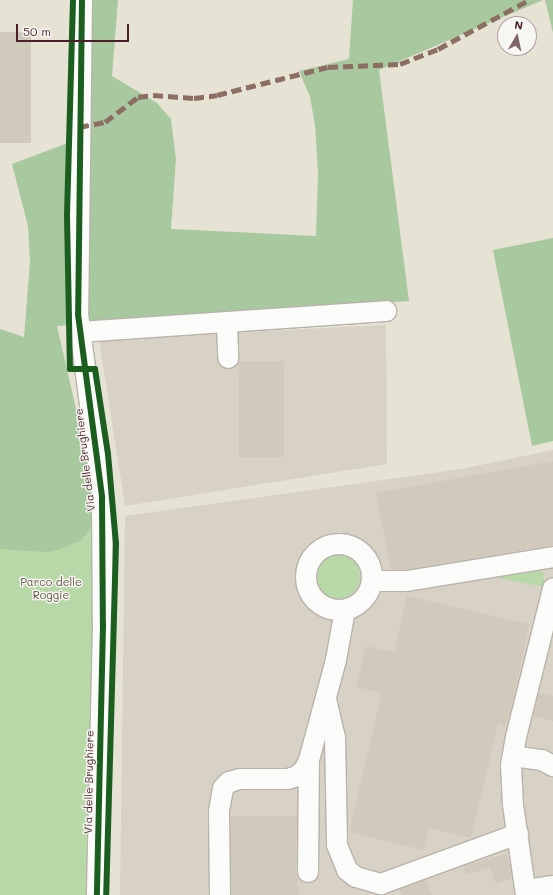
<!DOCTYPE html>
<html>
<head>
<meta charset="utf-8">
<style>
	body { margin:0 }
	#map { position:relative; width:553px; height:895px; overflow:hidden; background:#e6e3d5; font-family:Mali,sans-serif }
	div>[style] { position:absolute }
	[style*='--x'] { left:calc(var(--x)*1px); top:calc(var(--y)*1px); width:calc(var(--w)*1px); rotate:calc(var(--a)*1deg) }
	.industrial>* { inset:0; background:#d8d1c6 }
	.green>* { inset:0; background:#b8d8a8 }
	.round { border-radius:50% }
	.forest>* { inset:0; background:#a8c89f }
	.building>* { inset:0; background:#d1c9bc; transform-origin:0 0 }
	.roads { filter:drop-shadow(1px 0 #b7b2aa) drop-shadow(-1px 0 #b7b2aa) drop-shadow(0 1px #b7b2aa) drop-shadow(0 -1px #b7b2aa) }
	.minor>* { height:20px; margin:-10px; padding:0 10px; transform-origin:10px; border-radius:10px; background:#fbfbf9 }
	.minor>.ring { margin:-10px; padding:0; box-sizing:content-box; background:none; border:20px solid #fbfbf9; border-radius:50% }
	.quiet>* { height:5px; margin-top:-2.5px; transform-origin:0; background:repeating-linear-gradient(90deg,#8d6e63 0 10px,transparent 0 15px) }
	.cycleway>* { height:6px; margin:-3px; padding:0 3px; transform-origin:3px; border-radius:3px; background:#1b5e20 }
	span { translate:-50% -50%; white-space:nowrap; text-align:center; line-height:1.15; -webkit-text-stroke:3px #f6f6f2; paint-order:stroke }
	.street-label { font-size:11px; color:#4a1f2b }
	.park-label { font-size:11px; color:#605446 }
	.north { position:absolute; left:497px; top:16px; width:40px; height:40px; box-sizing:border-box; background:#f6f6f2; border:1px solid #b1a0a2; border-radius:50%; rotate:9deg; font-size:11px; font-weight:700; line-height:16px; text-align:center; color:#4a1f2b }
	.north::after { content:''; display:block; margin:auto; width:14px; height:18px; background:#816466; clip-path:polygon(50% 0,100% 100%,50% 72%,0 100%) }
	.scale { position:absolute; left:16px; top:24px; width:113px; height:18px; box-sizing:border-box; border:2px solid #4a1f2b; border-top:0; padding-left:5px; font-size:12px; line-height:14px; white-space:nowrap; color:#4a1f2b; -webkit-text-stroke:3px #f6f6f2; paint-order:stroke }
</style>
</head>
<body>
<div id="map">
	<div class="industrial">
		<i style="clip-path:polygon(386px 325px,387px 464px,125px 506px,99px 339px)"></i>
		<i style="clip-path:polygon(553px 450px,553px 895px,120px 895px,125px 516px,461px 469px)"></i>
	</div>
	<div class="green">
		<i style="clip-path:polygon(103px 514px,96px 895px,0 895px,0 531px,54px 532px)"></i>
		<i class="round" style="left:316px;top:555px;width:44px;height:44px"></i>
		<i style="clip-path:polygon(533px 569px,543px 572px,545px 584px,543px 587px,494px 577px)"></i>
	</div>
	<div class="forest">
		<i style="clip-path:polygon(76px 0,118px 0,112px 76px,157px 103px,171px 119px,176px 159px,171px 229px,316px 236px,318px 173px,315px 125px,310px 97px,299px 71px,349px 59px,353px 0,543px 0,379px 70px,409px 301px,57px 326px,90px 470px,93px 496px,90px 529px,80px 541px,57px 550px,47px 552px,0 549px,0 329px,24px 337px,30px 261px,28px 226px,12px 164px,73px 141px)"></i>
		<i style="clip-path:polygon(545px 0,553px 0,553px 33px)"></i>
		<i style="clip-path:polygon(553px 238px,553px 441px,532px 446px,493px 250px)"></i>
	</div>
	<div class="building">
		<i style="left:0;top:32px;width:31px;height:111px"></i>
		<i style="left:239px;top:361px;width:45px;height:96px"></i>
		<i style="clip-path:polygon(553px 461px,553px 545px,406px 570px,391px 570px,376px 493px)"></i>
		<i style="clip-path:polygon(407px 596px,529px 624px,511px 711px,505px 726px,498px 724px,471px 838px,429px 828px,424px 850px,349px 832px,382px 693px,356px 687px,366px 646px,394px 652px)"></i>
		<i style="clip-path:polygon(539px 693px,553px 696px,553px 721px,533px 716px)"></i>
		<i style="clip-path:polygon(231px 816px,297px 816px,296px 872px,299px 895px,231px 895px)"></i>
		<i style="clip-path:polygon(507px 854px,512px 878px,496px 884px,490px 867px,466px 875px,463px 866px)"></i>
		<i style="clip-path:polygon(426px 880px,432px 895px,402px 895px,400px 889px)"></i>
	</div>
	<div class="roads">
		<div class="minor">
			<i style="--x:82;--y:0;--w:314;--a:90.7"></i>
			<i style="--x:78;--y:314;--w:185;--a:82.5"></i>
			<i style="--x:102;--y:497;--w:128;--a:89.6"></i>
			<i style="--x:103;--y:625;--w:270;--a:91.3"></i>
			<i style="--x:227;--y:322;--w:36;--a:88"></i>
			<i style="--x:80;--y:332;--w:307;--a:-3.9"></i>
			<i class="ring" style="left:306px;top:544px;width:46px;height:46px"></i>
			<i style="--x:372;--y:579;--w:10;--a:11"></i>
			<i style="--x:382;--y:581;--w:25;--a:0"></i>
			<i style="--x:407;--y:581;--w:148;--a:-9.3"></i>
			<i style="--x:326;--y:699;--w:39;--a:77"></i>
			<i style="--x:335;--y:737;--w:108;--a:88.9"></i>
			<i style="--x:337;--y:845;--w:27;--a:68"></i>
			<i style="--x:347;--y:870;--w:11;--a:38"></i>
			<i style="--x:356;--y:877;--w:26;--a:16"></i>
			<i style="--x:381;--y:884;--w:146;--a:-20.1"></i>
			<i style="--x:513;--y:756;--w:29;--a:8"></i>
			<i style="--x:542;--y:760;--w:13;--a:29"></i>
			<i style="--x:308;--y:872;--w:112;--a:-89.5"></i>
			<i style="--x:527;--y:890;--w:26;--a:-9"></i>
			<i style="--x:220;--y:895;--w:84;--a:-90.7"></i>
			<i style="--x:219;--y:811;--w:23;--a:-80"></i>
			<i style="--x:223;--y:788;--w:8;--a:-45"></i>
			<i style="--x:229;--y:782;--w:11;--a:-15"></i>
			<i style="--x:240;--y:779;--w:48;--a:0"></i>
			<i style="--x:288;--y:779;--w:9;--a:-18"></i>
			<i style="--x:297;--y:776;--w:9;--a:-41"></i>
			<i style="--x:304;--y:770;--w:11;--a:-63"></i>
			<i style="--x:309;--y:760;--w:104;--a:-74.9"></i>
			<i style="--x:336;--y:660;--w:51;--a:-79.8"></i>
			<i style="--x:526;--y:895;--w:91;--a:-98.2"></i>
			<i style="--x:513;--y:805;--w:40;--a:-92.9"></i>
			<i style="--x:511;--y:765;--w:28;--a:-80"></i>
			<i style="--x:516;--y:737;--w:153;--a:-76"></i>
		</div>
	</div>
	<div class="quiet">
		<i style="--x:79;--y:127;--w:26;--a:-11"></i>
		<i style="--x:105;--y:122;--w:41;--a:-37.1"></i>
		<i style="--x:138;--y:97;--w:15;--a:-8"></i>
		<i style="--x:153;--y:95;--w:41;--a:4.2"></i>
		<i style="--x:194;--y:98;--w:23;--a:-7"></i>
		<i style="--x:217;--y:95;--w:114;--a:-14.2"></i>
		<i style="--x:328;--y:67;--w:72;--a:-2.4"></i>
		<i style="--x:400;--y:64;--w:41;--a:-21.5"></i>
		<i style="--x:438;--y:49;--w:103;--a:-28.3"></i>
	</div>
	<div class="cycleway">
		<i style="--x:73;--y:0;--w:216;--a:91.6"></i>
		<i style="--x:67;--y:216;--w:153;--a:88.9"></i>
		<i style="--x:70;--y:369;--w:25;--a:0"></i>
		<i style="--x:95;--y:369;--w:86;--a:81.3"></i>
		<i style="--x:108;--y:454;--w:90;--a:84.9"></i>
		<i style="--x:116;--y:544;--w:351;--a:91.6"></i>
		<i style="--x:82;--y:0;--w:314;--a:90.7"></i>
		<i style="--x:78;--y:314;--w:185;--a:82.5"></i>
		<i style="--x:102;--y:497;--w:128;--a:89.6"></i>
		<i style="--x:103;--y:625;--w:270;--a:91.3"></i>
	</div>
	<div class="street-label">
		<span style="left:85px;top:460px;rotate:-97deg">Via delle Brughiere</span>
		<span style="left:89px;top:782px;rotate:-89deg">Via delle Brughiere</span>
	</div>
	<div class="park-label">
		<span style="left:51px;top:589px">Parco delle<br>Roggie</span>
	</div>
	<div class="north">N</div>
	<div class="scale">50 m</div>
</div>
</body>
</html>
